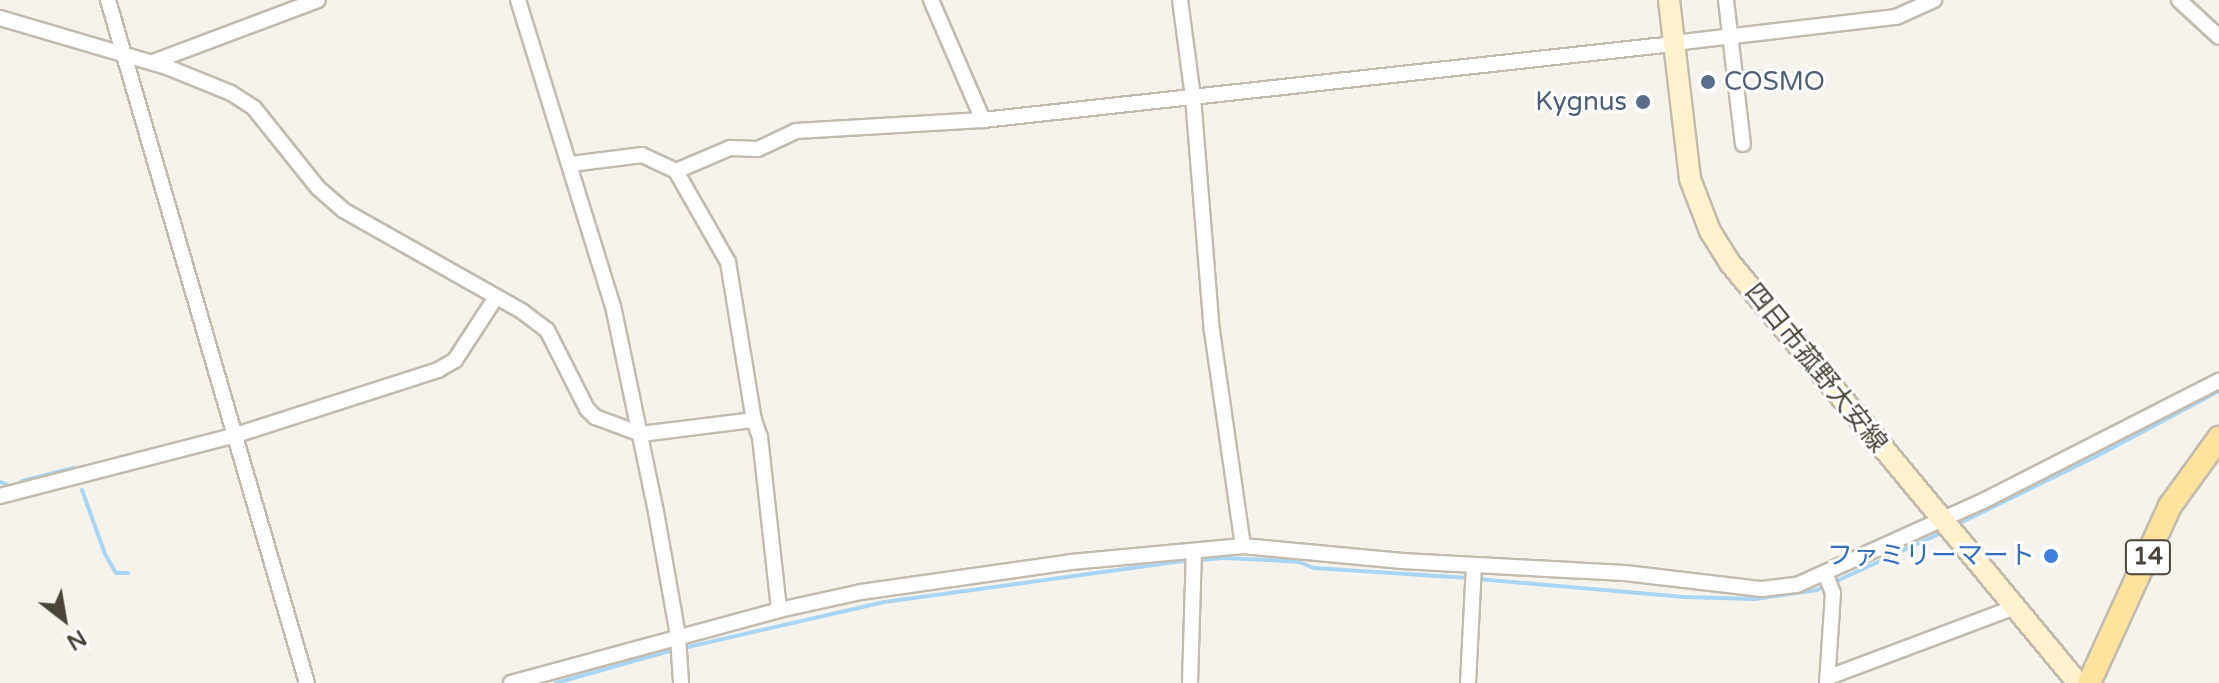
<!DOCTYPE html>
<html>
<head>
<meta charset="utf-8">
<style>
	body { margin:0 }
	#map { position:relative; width:2219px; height:683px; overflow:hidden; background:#f6f3ec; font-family:"Varela Round","Noto Sans JP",sans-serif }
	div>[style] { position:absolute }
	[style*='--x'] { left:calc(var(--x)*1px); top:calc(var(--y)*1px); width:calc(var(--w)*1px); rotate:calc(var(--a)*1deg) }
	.stream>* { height:4px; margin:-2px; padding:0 2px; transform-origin:2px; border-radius:2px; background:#a9d4f2 }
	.roads { filter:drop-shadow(2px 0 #c2bbae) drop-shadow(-2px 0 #c2bbae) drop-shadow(0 2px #c2bbae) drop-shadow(0 -2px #c2bbae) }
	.minor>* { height:14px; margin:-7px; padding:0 7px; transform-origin:7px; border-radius:7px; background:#fff }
	.secondary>* { height:20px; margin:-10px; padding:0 10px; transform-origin:10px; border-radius:10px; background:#fff3cd }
	.primary>* { height:22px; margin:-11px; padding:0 11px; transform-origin:11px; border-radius:11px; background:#ffe39c }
	.dots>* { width:22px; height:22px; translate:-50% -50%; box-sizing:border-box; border:4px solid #fff; border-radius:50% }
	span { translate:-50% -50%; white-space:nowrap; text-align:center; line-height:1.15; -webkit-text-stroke:6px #fff; paint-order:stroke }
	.shield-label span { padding:2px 6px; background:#fff; border:2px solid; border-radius:6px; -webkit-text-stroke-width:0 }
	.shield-label { font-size:24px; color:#4b4439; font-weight:700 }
	.service-label { font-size:26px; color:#4e5e75 }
	.left { translate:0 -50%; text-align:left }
	.right { translate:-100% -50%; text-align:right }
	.street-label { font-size:26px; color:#4b4439 }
	.shop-label { font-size:26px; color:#366cbe }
	.north { position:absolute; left:24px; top:579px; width:80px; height:80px; -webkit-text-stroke:6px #fff; paint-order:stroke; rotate:149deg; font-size:22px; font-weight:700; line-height:32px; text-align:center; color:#4b4439 }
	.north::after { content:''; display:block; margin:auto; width:28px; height:36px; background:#4b4439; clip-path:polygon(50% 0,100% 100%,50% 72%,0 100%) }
</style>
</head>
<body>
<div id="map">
	<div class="stream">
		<i style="--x:22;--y:481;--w:53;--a:-14.3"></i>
		<i style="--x:0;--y:482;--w:6;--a:18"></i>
		<i style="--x:82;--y:490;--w:68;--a:70.2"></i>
		<i style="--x:105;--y:554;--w:22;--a:60"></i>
		<i style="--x:116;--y:573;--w:12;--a:0"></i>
		<i style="--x:1954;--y:526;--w:157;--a:-26.1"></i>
		<i style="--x:2095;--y:457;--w:140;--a:-28"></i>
		<i style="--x:1478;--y:579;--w:207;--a:5"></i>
		<i style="--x:1684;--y:597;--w:71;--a:1.6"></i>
		<i style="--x:1755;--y:599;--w:63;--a:-8.3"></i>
		<i style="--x:1817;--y:590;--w:139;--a:-24.7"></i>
		<i style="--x:556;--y:683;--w:114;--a:-15.7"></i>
		<i style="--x:666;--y:652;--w:224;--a:-12.9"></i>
		<i style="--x:884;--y:602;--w:294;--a:-7.8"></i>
		<i style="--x:1175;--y:562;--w:48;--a:-4.8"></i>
		<i style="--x:1223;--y:558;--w:46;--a:2.5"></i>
		<i style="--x:1269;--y:560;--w:30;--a:4"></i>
		<i style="--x:1299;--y:562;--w:16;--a:22"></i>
		<i style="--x:1314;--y:568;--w:155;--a:3.7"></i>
	</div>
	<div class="roads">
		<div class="minor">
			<i style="--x:108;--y:0;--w:711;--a:73.76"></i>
			<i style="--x:518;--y:0;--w:320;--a:72.8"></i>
			<i style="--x:613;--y:306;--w:210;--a:78.2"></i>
			<i style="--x:656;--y:512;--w:126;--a:79.9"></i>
			<i style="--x:678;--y:636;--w:47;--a:86.3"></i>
			<i style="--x:931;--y:0;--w:131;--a:66.6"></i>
			<i style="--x:1180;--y:0;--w:98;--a:82.4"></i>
			<i style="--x:1193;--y:97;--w:235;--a:85.4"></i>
			<i style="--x:1212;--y:331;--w:217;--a:81.8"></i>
			<i style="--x:1726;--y:0;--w:145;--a:83.3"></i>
			<i style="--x:2179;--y:0;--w:54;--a:42.8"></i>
			<i style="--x:0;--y:18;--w:174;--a:16.4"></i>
			<i style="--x:167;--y:67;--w:69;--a:22.1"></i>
			<i style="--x:231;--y:93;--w:27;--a:33"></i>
			<i style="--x:254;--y:108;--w:102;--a:51.3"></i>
			<i style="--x:318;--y:188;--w:33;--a:41"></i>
			<i style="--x:343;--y:210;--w:207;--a:29.5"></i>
			<i style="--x:523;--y:312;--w:30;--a:37"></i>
			<i style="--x:547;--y:330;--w:89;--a:63.1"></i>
			<i style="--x:587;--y:409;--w:11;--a:45"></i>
			<i style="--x:595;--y:417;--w:49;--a:20.3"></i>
			<i style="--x:641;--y:434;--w:114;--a:-7.1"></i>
			<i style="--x:754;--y:420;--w:18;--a:71"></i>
			<i style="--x:760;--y:437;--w:174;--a:83.7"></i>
			<i style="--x:1674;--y:43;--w:224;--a:-6.7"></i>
			<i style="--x:1896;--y:17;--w:42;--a:-24.1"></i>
			<i style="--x:153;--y:62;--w:176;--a:-20.6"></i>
			<i style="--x:571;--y:164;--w:72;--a:-7.2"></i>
			<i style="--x:642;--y:155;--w:38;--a:25"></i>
			<i style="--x:676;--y:171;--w:59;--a:-23.1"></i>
			<i style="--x:730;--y:148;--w:28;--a:2"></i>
			<i style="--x:758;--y:149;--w:42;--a:-25.3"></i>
			<i style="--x:796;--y:131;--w:187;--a:-3.4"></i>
			<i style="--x:983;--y:120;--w:695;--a:-6.28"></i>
			<i style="--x:676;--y:171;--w:105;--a:60.3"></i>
			<i style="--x:728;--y:262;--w:160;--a:80.7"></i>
			<i style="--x:0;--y:496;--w:244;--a:-14.5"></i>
			<i style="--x:236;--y:435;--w:212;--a:-17.8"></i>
			<i style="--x:438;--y:370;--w:20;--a:-30"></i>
			<i style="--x:455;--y:360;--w:75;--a:-56.9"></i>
			<i style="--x:1826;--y:575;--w:19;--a:69"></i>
			<i style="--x:1833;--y:593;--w:90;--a:93.8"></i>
			<i style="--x:1829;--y:677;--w:199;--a:-20.6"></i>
			<i style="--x:511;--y:683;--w:278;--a:-15.2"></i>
			<i style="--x:779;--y:610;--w:84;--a:-12.4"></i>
			<i style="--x:861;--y:592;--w:212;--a:-8.1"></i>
			<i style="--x:1071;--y:562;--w:173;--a:-5.3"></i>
			<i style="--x:1243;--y:546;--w:160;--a:5.4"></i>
			<i style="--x:1402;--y:561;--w:223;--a:3.1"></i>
			<i style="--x:1625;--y:573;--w:138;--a:6.7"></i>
			<i style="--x:1762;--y:589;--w:35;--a:-7"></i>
			<i style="--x:1797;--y:585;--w:204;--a:-24.3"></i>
			<i style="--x:1983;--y:501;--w:265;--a:-27"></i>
			<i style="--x:1190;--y:683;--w:132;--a:-88.3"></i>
			<i style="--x:1468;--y:683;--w:117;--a:-87.1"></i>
		</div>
		<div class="secondary">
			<i style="--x:1669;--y:0;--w:180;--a:83.3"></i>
			<i style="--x:1690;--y:179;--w:56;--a:69"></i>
			<i style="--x:1710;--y:231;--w:38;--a:58"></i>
			<i style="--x:1730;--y:263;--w:545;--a:50.36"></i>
		</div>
		<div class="primary">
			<i style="--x:2089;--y:683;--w:195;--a:-65.4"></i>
			<i style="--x:2170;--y:506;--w:84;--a:-54.2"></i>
		</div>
	</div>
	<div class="dots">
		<i style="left:1708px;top:82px;background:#5c6f8a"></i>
		<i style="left:1643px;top:102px;background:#5c6f8a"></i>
		<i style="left:2051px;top:556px;background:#3f7fe0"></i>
	</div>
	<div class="shield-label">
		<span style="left:2148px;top:557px">14</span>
	</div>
	<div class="service-label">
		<span class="left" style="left:1724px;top:82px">COSMO</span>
		<span class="right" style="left:1627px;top:102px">Kygnus</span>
	</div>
	<div class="street-label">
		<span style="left:1816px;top:368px;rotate:51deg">四日市菰野大安線</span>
	</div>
	<div class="shop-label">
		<span class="right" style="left:2035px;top:556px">ファミリーマート</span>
	</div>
	<div class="north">N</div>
</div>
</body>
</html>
